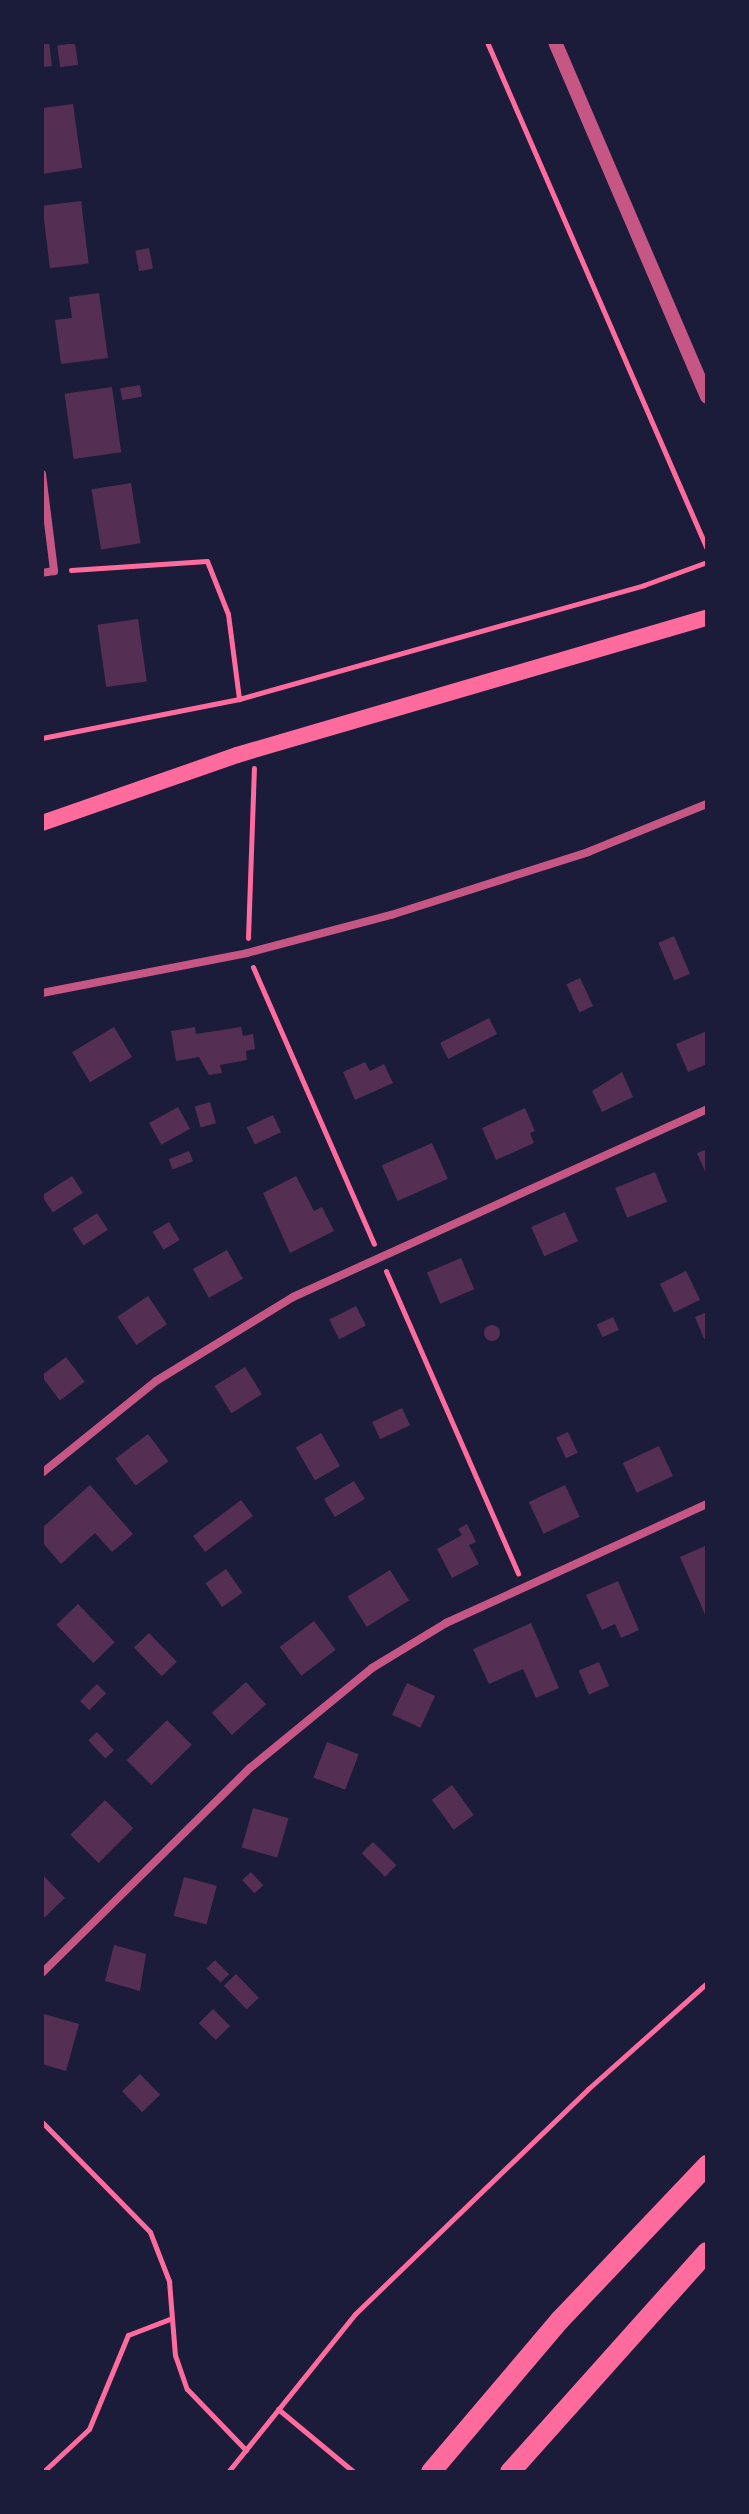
<!DOCTYPE html>
<html>
<head>
<meta charset="utf-8">
<style>
	body { margin:0 }
	#map { position:relative; width:749px; height:2514px; overflow:hidden; background:#1b1b3a; font-family:Helvetica,sans-serif }
	div>[style] { position:absolute }
	[style*='--x'] { left:calc(var(--x)*1px); top:calc(var(--y)*1px); width:calc(var(--w)*1px); rotate:calc(var(--a)*1deg) }
	.building>* { inset:0; background:#542f53; transform-origin:0 0 }
	.round { border-radius:50% }
	.path>* { height:5px; margin:-2.5px; padding:0 2.5px; transform-origin:2.5px; border-radius:2.5px; background:#ff6b9d }
	.minor>* { height:8px; margin:-4px; padding:0 4px; transform-origin:4px; border-radius:4px; background:#c65784 }
	.tertiary>* { height:14px; margin:-7px; padding:0 7px; transform-origin:7px; border-radius:7px; background:#c65784 }
	.secondary>* { height:16px; margin:-8px; padding:0 8px; transform-origin:8px; border-radius:8px; background:#ff6b9d }
	.trunk>* { height:20px; margin:-10px; padding:0 10px; transform-origin:10px; border-radius:10px; background:#ff6b9d }
	span { translate:-50% -50%; white-space:nowrap; text-align:center; line-height:1.15; -webkit-text-stroke:7px #1b1b3a; paint-order:stroke }
	.frame { position:absolute; inset:0; border:44px solid #1b1b3a; pointer-events:none }
</style>
</head>
<body>
<div id="map">
	<div class="building">
		<i style="clip-path:polygon(42px 42px,49px 42px,52px 66px,42px 67px)"></i>
		<i style="left:75px;top:43px;width:22px;height:18px;rotate:82deg"></i>
		<i style="clip-path:polygon(73px 104px,82px 168px,42px 174px,43px 108px)"></i>
		<i style="left:81px;top:201px;width:63px;height:39px;rotate:83deg"></i>
		<i style="left:149px;top:248px;width:21px;height:14px;rotate:79deg"></i>
		<i style="clip-path:polygon(99px 293px,108px 358px,61px 364px,55px 320px,72px 318px,69px 297px)"></i>
		<i style="left:140px;top:385px;width:12px;height:20px;rotate:81deg"></i>
		<i style="left:112px;top:387px;width:66px;height:48px;rotate:82deg"></i>
		<i style="left:131px;top:483px;width:61px;height:40px;rotate:81deg"></i>
		<i style="left:138px;top:619px;width:63px;height:41px;rotate:82deg"></i>
		<i style="left:674px;top:936px;width:41px;height:17px;rotate:67deg"></i>
		<i style="left:580px;top:978px;width:31px;height:15px;rotate:65deg"></i>
		<i style="left:489px;top:1018px;width:18px;height:55px;rotate:63deg"></i>
		<i style="left:114px;top:1027px;width:35px;height:49px;rotate:59deg"></i>
		<i style="clip-path:polygon(195px 1027px,196px 1034px,241px 1027px,243px 1036px,253px 1034px,255px 1049px,246px 1051px,247px 1060px,220px 1065px,222px 1073px,209px 1075px,199px 1057px,176px 1061px,171px 1031px)"></i>
		<i style="clip-path:polygon(707px 1031px,707px 1064px,688px 1072px,676px 1044px)"></i>
		<i style="clip-path:polygon(365px 1062px,370px 1071px,384px 1064px,393px 1083px,355px 1100px,343px 1072px)"></i>
		<i style="clip-path:polygon(622px 1072px,633px 1097px,602px 1112px,592px 1091px)"></i>
		<i style="left:210px;top:1102px;width:22px;height:16px;rotate:74deg"></i>
		<i style="left:178px;top:1107px;width:25px;height:33px;rotate:61deg"></i>
		<i style="clip-path:polygon(525px 1108px,535px 1131px,530px 1133px,534px 1143px,496px 1160px,482px 1128px)"></i>
		<i style="left:273px;top:1115px;width:19px;height:29px;rotate:65deg"></i>
		<i style="left:432px;top:1143px;width:39px;height:55px;rotate:66deg"></i>
		<i style="clip-path:polygon(707px 1149px,707px 1176px,697px 1153px)"></i>
		<i style="left:189px;top:1151px;width:11px;height:22px;rotate:68deg"></i>
		<i style="left:655px;top:1172px;width:32px;height:43px;rotate:68deg"></i>
		<i style="left:72px;top:1176px;width:20px;height:36px;rotate:57deg"></i>
		<i style="clip-path:polygon(296px 1176px,314px 1211px,322px 1207px,334px 1231px,290px 1253px,263px 1193px)"></i>
		<i style="left:565px;top:1212px;width:32px;height:37px;rotate:66deg"></i>
		<i style="left:97px;top:1213px;width:20px;height:29px;rotate:57deg"></i>
		<i style="left:169px;top:1222px;width:21px;height:19px;rotate:59deg"></i>
		<i style="left:227px;top:1250px;width:33px;height:39px;rotate:61deg"></i>
		<i style="left:461px;top:1258px;width:34px;height:37px;rotate:67deg"></i>
		<i style="left:686px;top:1271px;width:32px;height:29px;rotate:64deg"></i>
		<i style="left:148px;top:1296px;width:34px;height:37px;rotate:56deg"></i>
		<i style="left:356px;top:1306px;width:22px;height:30px;rotate:63deg"></i>
		<i style="clip-path:polygon(707px 1312px,707px 1338px,704px 1339px,695px 1317px)"></i>
		<i style="left:613px;top:1317px;width:14px;height:18px;rotate:65deg"></i>
		<i class="round" style="left:484px;top:1325px;width:16px;height:16px"></i>
		<i style="left:66px;top:1357px;width:31px;height:31px;rotate:53deg"></i>
		<i style="left:245px;top:1367px;width:32px;height:36px;rotate:58deg"></i>
		<i style="left:402px;top:1408px;width:19px;height:33px;rotate:65deg"></i>
		<i style="left:568px;top:1432px;width:23px;height:13px;rotate:65deg"></i>
		<i style="left:321px;top:1433px;width:38px;height:29px;rotate:60deg"></i>
		<i style="left:148px;top:1434px;width:34px;height:41px;rotate:53deg"></i>
		<i style="left:659px;top:1446px;width:33px;height:40px;rotate:65deg"></i>
		<i style="left:354px;top:1481px;width:21px;height:35px;rotate:59deg"></i>
		<i style="clip-path:polygon(90px 1485px,133px 1534px,112px 1552px,95px 1533px,61px 1564px,42px 1542px,42px 1528px)"></i>
		<i style="left:565px;top:1485px;width:35px;height:40px;rotate:65deg"></i>
		<i style="left:241px;top:1500px;width:20px;height:60px;rotate:53deg"></i>
		<i style="clip-path:polygon(467px 1524px,476px 1542px,469px 1545px,479px 1564px,452px 1578px,437px 1549px,462px 1535px,458px 1529px)"></i>
		<i style="clip-path:polygon(707px 1545px,707px 1619px,680px 1557px)"></i>
		<i style="left:226px;top:1569px;width:29px;height:25px;rotate:55deg"></i>
		<i style="left:390px;top:1570px;width:36px;height:50px;rotate:58deg"></i>
		<i style="clip-path:polygon(618px 1581px,639px 1630px,621px 1638px,615px 1624px,602px 1630px,586px 1595px)"></i>
		<i style="left:78px;top:1604px;width:53px;height:30px;rotate:46deg"></i>
		<i style="left:314px;top:1621px;width:36px;height:43px;rotate:53deg"></i>
		<i style="clip-path:polygon(531px 1623px,559px 1688px,536px 1698px,523px 1669px,489px 1684px,473px 1649px)"></i>
		<i style="left:149px;top:1633px;width:40px;height:21px;rotate:46deg"></i>
		<i style="left:599px;top:1662px;width:26px;height:22px;rotate:67deg"></i>
		<i style="left:246px;top:1682px;width:30px;height:46px;rotate:48deg"></i>
		<i style="left:407px;top:1683px;width:31px;height:35px;rotate:25deg"></i>
		<i style="left:97px;top:1684px;width:13px;height:24px;rotate:45deg"></i>
		<i style="left:167px;top:1720px;width:35px;height:57px;rotate:45deg"></i>
		<i style="left:97px;top:1732px;width:25px;height:12px;rotate:47deg"></i>
		<i style="left:327px;top:1742px;width:34px;height:38px;rotate:21deg"></i>
		<i style="left:452px;top:1785px;width:37px;height:25px;rotate:54deg"></i>
		<i style="left:105px;top:1800px;width:40px;height:49px;rotate:45deg"></i>
		<i style="left:253px;top:1808px;width:37px;height:41px;rotate:16deg"></i>
		<i style="left:373px;top:1842px;width:33px;height:16px;rotate:45deg"></i>
		<i style="left:251px;top:1872px;width:18px;height:12px;rotate:47deg"></i>
		<i style="clip-path:polygon(42px 1874px,65px 1898px,42px 1920px)"></i>
		<i style="left:184px;top:1877px;width:34px;height:40px;rotate:15deg"></i>
		<i style="clip-path:polygon(114px 1945px,146px 1954px,140px 1991px,105px 1981px)"></i>
		<i style="left:215px;top:1960px;width:20px;height:12px;rotate:45deg"></i>
		<i style="left:236px;top:1974px;width:33px;height:17px;rotate:46deg"></i>
		<i style="left:213px;top:2009px;width:24px;height:20px;rotate:45deg"></i>
		<i style="clip-path:polygon(44px 2014px,79px 2024px,66px 2071px,42px 2064px)"></i>
		<i style="left:140px;top:2074px;width:29px;height:25px;rotate:46deg"></i>
	</div>
	<div class="path">
		<i style="--x:487;--y:42;--w:553;--a:66.54"></i>
		<i style="--x:71;--y:570;--w:136;--a:-3.8"></i>
		<i style="--x:207;--y:561;--w:57;--a:68.4"></i>
		<i style="--x:228;--y:614;--w:86;--a:82.6"></i>
		<i style="--x:42;--y:738;--w:201;--a:-11.2"></i>
		<i style="--x:239;--y:699;--w:421;--a:-15.7"></i>
		<i style="--x:644;--y:585;--w:67;--a:-20.1"></i>
		<i style="--x:248;--y:938;--w:170;--a:-88"></i>
		<i style="--x:253;--y:967;--w:302;--a:66.4"></i>
		<i style="--x:386;--y:1271;--w:330;--a:66.4"></i>
		<i style="--x:42;--y:2122;--w:154;--a:45.5"></i>
		<i style="--x:150;--y:2232;--w:53;--a:68.8"></i>
		<i style="--x:169;--y:2281;--w:74;--a:85.4"></i>
		<i style="--x:175;--y:2355;--w:36;--a:71"></i>
		<i style="--x:187;--y:2389;--w:85;--a:46"></i>
		<i style="--x:278;--y:2409;--w:99;--a:39.7"></i>
		<i style="--x:43;--y:2472;--w:63;--a:-43.1"></i>
		<i style="--x:89;--y:2429;--w:102;--a:-67.5"></i>
		<i style="--x:128;--y:2335;--w:45;--a:-20.9"></i>
		<i style="--x:228;--y:2472;--w:203;--a:-51.2"></i>
		<i style="--x:355;--y:2314;--w:324;--a:-44"></i>
		<i style="--x:588;--y:2089;--w:159;--a:-41.7"></i>
	</div>
	<div class="minor">
		<i style="--x:42;--y:474;--w:98;--a:82.9"></i>
		<i style="--x:54;--y:571;--w:12;--a:171"></i>
		<i style="--x:42;--y:993;--w:209;--a:-11"></i>
		<i style="--x:247;--y:953;--w:149;--a:-14.8"></i>
		<i style="--x:391;--y:915;--w:207;--a:-17.7"></i>
		<i style="--x:588;--y:852;--w:128;--a:-22"></i>
		<i style="--x:42;--y:1473;--w:146;--a:-38.9"></i>
		<i style="--x:156;--y:1381;--w:161;--a:-31.5"></i>
		<i style="--x:293;--y:1297;--w:455;--a:-24.4"></i>
		<i style="--x:42;--y:1973;--w:292;--a:-44.6"></i>
		<i style="--x:250;--y:1768;--w:158;--a:-39.3"></i>
		<i style="--x:372;--y:1668;--w:87;--a:-31.3"></i>
		<i style="--x:446;--y:1623;--w:287;--a:-24.5"></i>
	</div>
	<div class="tertiary">
		<i style="--x:555;--y:42;--w:386;--a:66.8"></i>
	</div>
	<div class="secondary">
		<i style="--x:42;--y:823;--w:207;--a:-19.2"></i>
		<i style="--x:237;--y:755;--w:490;--a:-16.3"></i>
	</div>
	<div class="trunk">
		<i style="--x:431;--y:2472;--w:199;--a:-49.7"></i>
		<i style="--x:560;--y:2320;--w:214;--a:-46.5"></i>
		<i style="--x:510;--y:2472;--w:295;--a:-48.2"></i>
	</div>
	<div class="frame"></div>
</div>
</body>
</html>
